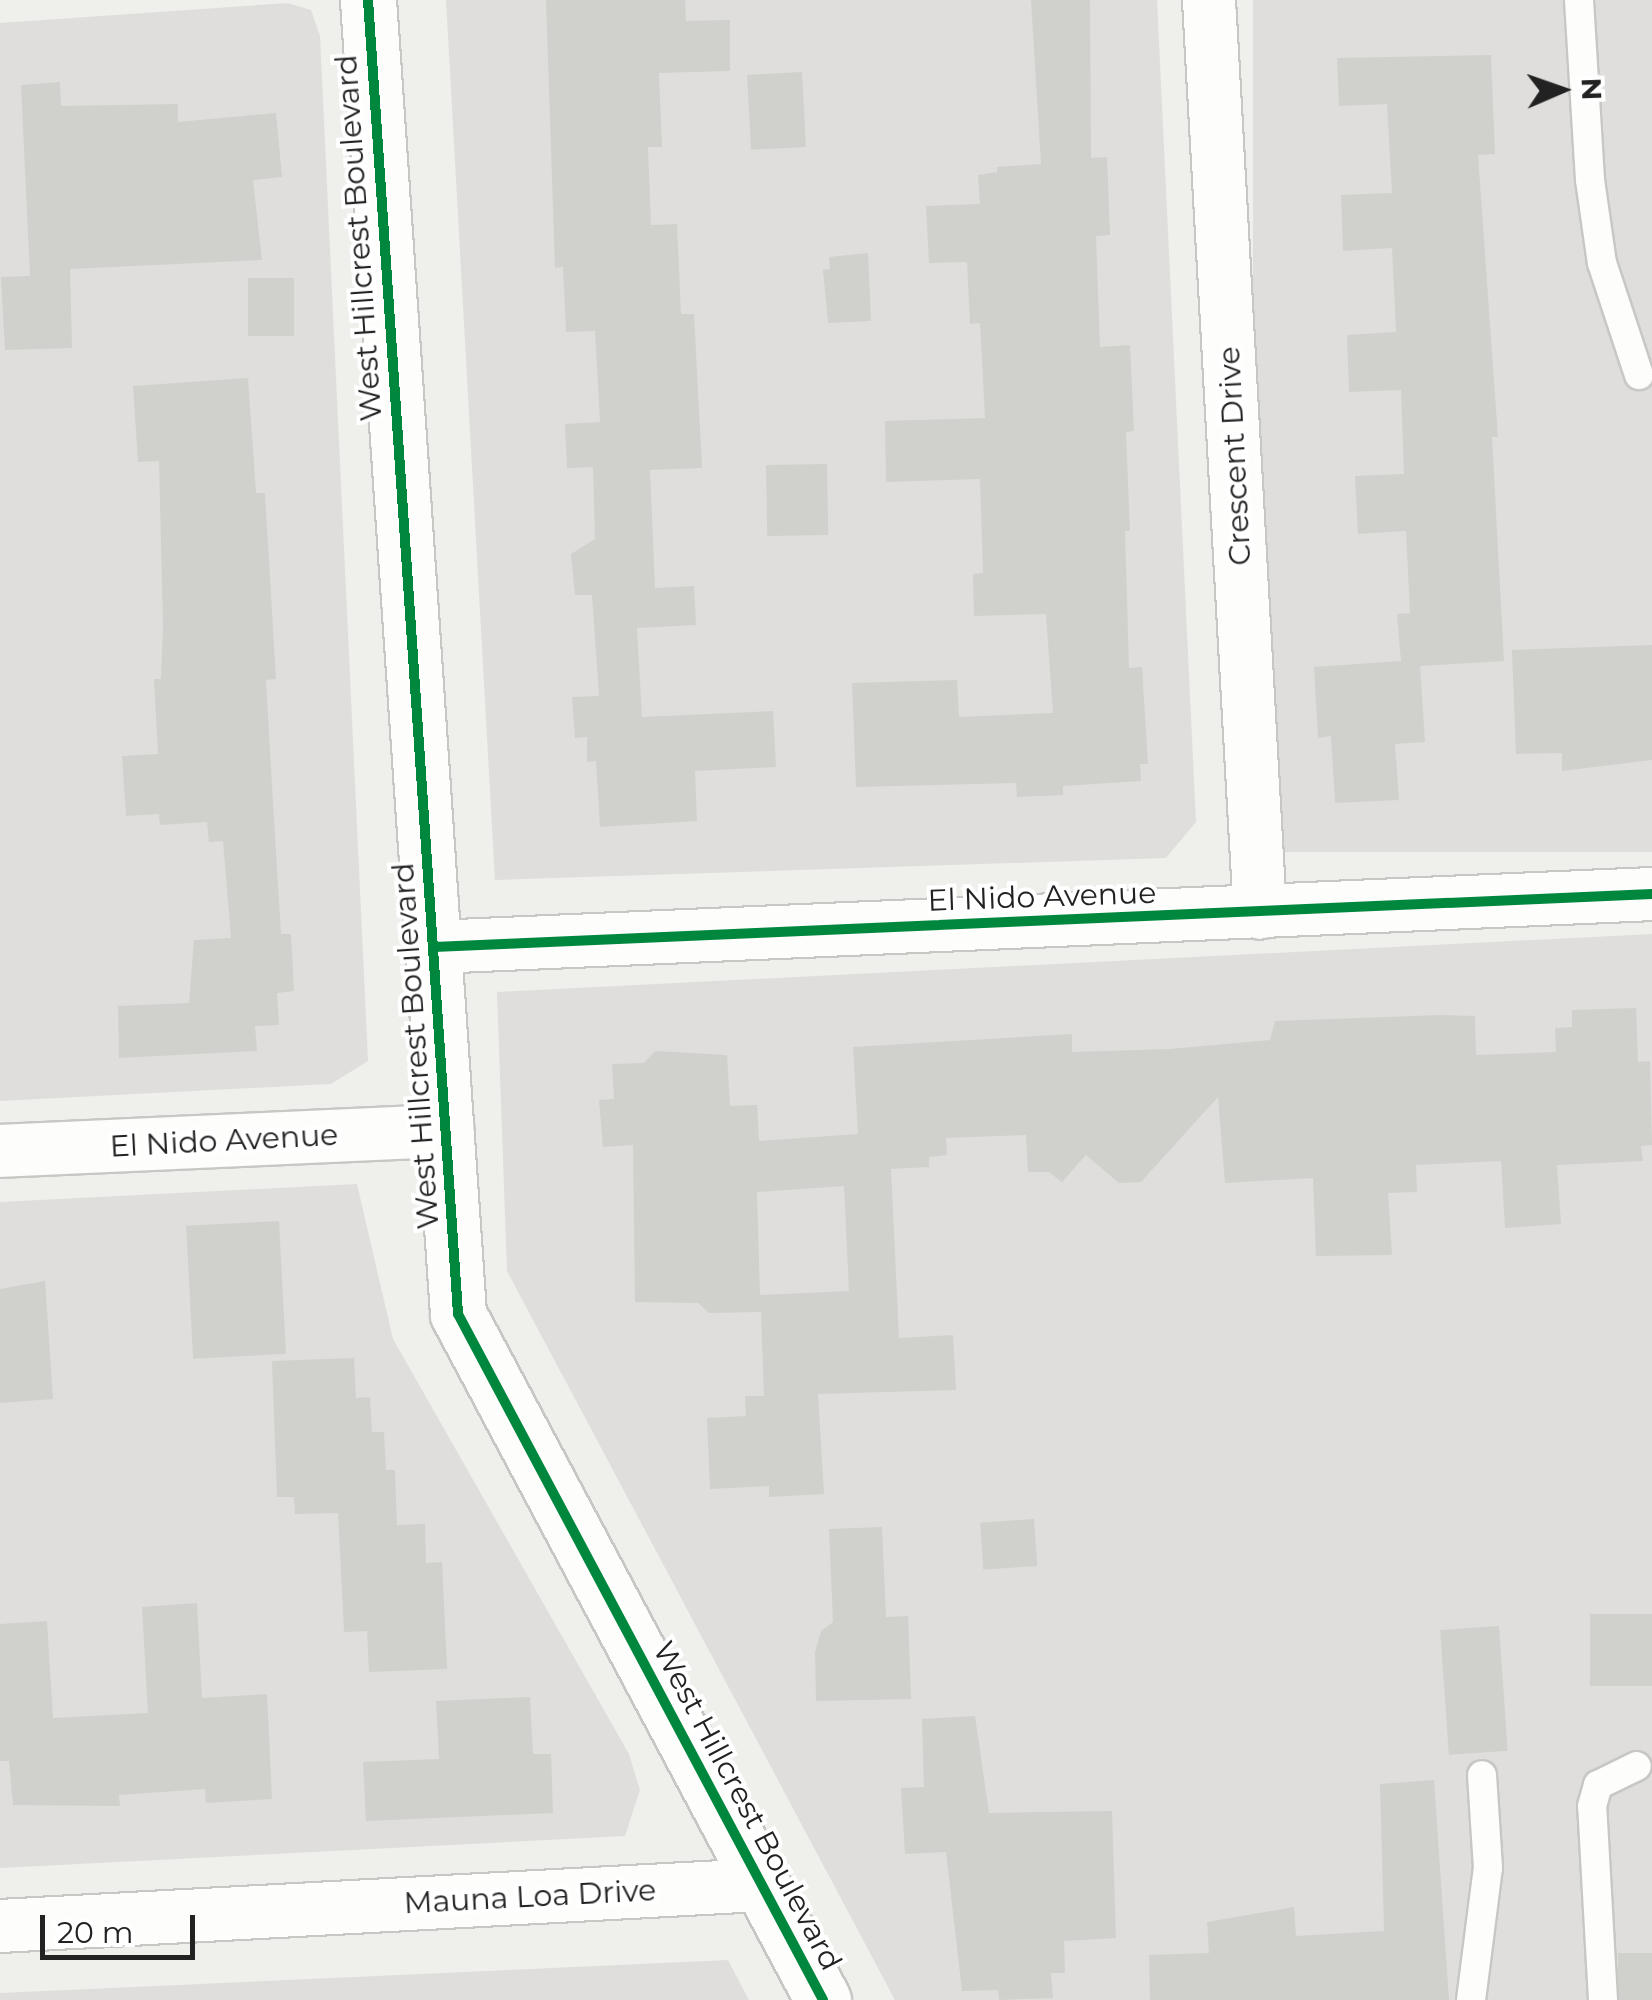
<!DOCTYPE html>
<html>
<head>
<meta charset="utf-8">
<style>
	body { margin:0 }
	#map { position:relative; width:1652px; height:2000px; overflow:hidden; background:#efefeb; font-family:Montserrat,sans-serif }
	div>[style] { position:absolute }
	[style*='--x'] { left:calc(var(--x)*1px); top:calc(var(--y)*1px); width:calc(var(--w)*1px); rotate:calc(var(--a)*1deg) }
	.residential>* { inset:0; background:#dfdedc; transform-origin:0 0 }
	.building>* { inset:0; background:#d0d0cc; transform-origin:0 0 }
	.roads { filter:drop-shadow(2px 0 #c7c7c5) drop-shadow(-2px 0 #c7c7c5) drop-shadow(0 2px #c7c7c5) drop-shadow(0 -2px #c7c7c5) }
	.service>* { height:28px; margin:-14px; padding:0 14px; transform-origin:14px; border-radius:14px; background:#fdfdfc }
	.minor>* { height:52px; margin:-26px; padding:0 26px; transform-origin:26px; border-radius:26px; background:#fdfdfc }
	.tertiary>* { height:55px; margin:-27.5px; padding:0 27.5px; transform-origin:27.5px; border-radius:27.5px; background:#fdfdfc }
	.cycleway>* { height:10px; margin:-5px; padding:0 5px; transform-origin:5px; border-radius:5px; background:#00873e }
	span { translate:-50% -50%; white-space:nowrap; text-align:center; line-height:1.15; -webkit-text-stroke:8px #fff; paint-order:stroke }
	.street-label { font-size:30px; color:#222 }
	.north { position:absolute; left:1512px; top:40px; width:100px; height:100px; -webkit-text-stroke:8px #fff; paint-order:stroke; rotate:88deg; font-size:28px; font-weight:700; line-height:40px; text-align:center; color:#222 }
	.north::after { content:''; display:block; margin:auto; width:35px; height:45px; background:#222; clip-path:polygon(50% 0,100% 100%,50% 72%,0 100%) }
	.scale { position:absolute; left:40px; top:1915px; width:155px; height:45px; box-sizing:border-box; border:5px solid #222; border-top:0; padding-left:12px; font-size:30px; line-height:35px; white-space:nowrap; color:#222; -webkit-text-stroke:8px #fff; paint-order:stroke }
</style>
</head>
<body>
<div id="map">
	<div class="residential">
		<i style="clip-path:polygon(446px 0,1157px 0,1196px 822px,1166px 858px,495px 880px)"></i>
		<i style="left:1253px;top:0;width:399px;height:852px"></i>
		<i style="clip-path:polygon(287px 3px,311px 10px,320px 36px,368px 1061px,331px 1084px,0 1101px,0 23px)"></i>
		<i style="clip-path:polygon(1652px 934px,1652px 2000px,895px 2000px,507px 1271px,497px 992px)"></i>
		<i style="clip-path:polygon(357px 1184px,393px 1339px,629px 1754px,640px 1790px,625px 1836px,0 1868px,0 1202px)"></i>
		<i style="clip-path:polygon(728px 1960px,749px 2000px,0 2000px,0 1993px)"></i>
	</div>
	<div class="building">
		<i style="clip-path:polygon(546px 0,685px 0,686px 21px,730px 20px,730px 71px,659px 73px,662px 147px,648px 147px,651px 225px,677px 224px,681px 314px,694px 314px,702px 468px,650px 470px,655px 588px,694px 586px,696px 625px,637px 628px,642px 717px,773px 711px,776px 767px,695px 771px,697px 821px,600px 827px,596px 761px,587px 762px,587px 737px,575px 738px,572px 697px,599px 696px,592px 595px,575px 595px,571px 554px,595px 539px,593px 467px,567px 468px,565px 424px,600px 422px,595px 331px,566px 332px,563px 267px,555px 268px)"></i>
		<i style="clip-path:polygon(1031px 0,1090px 0,1091px 158px,1107px 157px,1110px 235px,1096px 236px,1100px 347px,1130px 345px,1134px 431px,1126px 432px,1130px 531px,1125px 531px,1129px 668px,1142px 667px,1148px 764px,1140px 764px,1141px 781px,1063px 786px,1063px 795px,1017px 797px,1016px 783px,856px 787px,852px 683px,957px 680px,959px 717px,1053px 713px,1046px 614px,974px 616px,973px 574px,983px 573px,980px 479px,886px 482px,885px 421px,985px 418px,980px 323px,970px 324px,967px 262px,929px 263px,926px 206px,980px 204px,978px 175px,997px 172px,997px 167px,1041px 164px)"></i>
		<i style="clip-path:polygon(1491px 55px,1495px 154px,1478px 155px,1498px 437px,1492px 437px,1504px 661px,1420px 666px,1425px 742px,1395px 744px,1399px 800px,1335px 803px,1331px 736px,1318px 738px,1314px 667px,1401px 661px,1397px 614px,1410px 613px,1406px 531px,1358px 534px,1355px 476px,1404px 474px,1401px 390px,1349px 392px,1347px 335px,1396px 332px,1392px 248px,1343px 251px,1341px 195px,1392px 193px,1387px 104px,1339px 106px,1337px 58px)"></i>
		<i style="left:802px;top:72px;width:75px;height:55px;rotate:87deg"></i>
		<i style="clip-path:polygon(60px 82px,61px 106px,178px 104px,178px 122px,276px 113px,282px 177px,253px 180px,262px 260px,70px 269px,72px 348px,5px 350px,1px 277px,30px 276px,21px 85px)"></i>
		<i style="clip-path:polygon(868px 253px,871px 321px,828px 323px,823px 270px,830px 269px,829px 257px)"></i>
		<i style="left:248px;top:278px;width:46px;height:58px"></i>
		<i style="clip-path:polygon(248px 378px,256px 493px,265px 493px,276px 679px,266px 680px,273px 803px,281px 934px,291px 934px,294px 991px,277px 993px,279px 1025px,255px 1026px,257px 1051px,119px 1058px,118px 1006px,189px 1003px,194px 940px,231px 938px,223px 841px,209px 842px,207px 822px,160px 825px,159px 814px,126px 816px,122px 756px,158px 754px,154px 679px,161px 679px,163px 626px,159px 461px,138px 462px,133px 386px)"></i>
		<i style="left:827px;top:464px;width:71px;height:61px;rotate:89deg"></i>
		<i style="clip-path:polygon(1652px 645px,1652px 760px,1562px 771px,1562px 753px,1516px 754px,1512px 650px)"></i>
		<i style="clip-path:polygon(evenodd,1636px 1008px,1638px 1062px,1650px 1061px,1652px 1145px,1641px 1146px,1643px 1161px,1557px 1165px,1561px 1224px,1505px 1228px,1501px 1161px,1416px 1165px,1417px 1192px,1388px 1193px,1392px 1255px,1316px 1256px,1313px 1178px,1225px 1183px,1218px 1097px,1141px 1182px,1119px 1183px,1086px 1155px,1062px 1182px,1049px 1172px,1028px 1172px,1026px 1135px,946px 1138px,947px 1155px,929px 1157px,929px 1167px,891px 1169px,899px 1338px,953px 1335px,956px 1390px,818px 1394px,824px 1494px,769px 1497px,769px 1486px,710px 1489px,707px 1418px,746px 1416px,745px 1396px,764px 1396px,761px 1312px,709px 1313px,698px 1303px,635px 1302px,633px 1145px,603px 1147px,599px 1100px,614px 1099px,612px 1064px,644px 1063px,655px 1051px,727px 1055px,730px 1106px,757px 1105px,759px 1141px,858px 1134px,853px 1047px,1072px 1034px,1072px 1052px,1170px 1049px,1270px 1040px,1275px 1021px,1441px 1015px,1475px 1016px,1476px 1055px,1556px 1052px,1555px 1028px,1572px 1027px,1572px 1010px,1636px 1008px,844px 1186px,849px 1291px,760px 1295px,757px 1192px,844px 1186px)"></i>
		<i style="left:279px;top:1221px;width:133px;height:93px;rotate:87deg"></i>
		<i style="clip-path:polygon(45px 1281px,53px 1399px,0 1403px,0 1289px)"></i>
		<i style="clip-path:polygon(354px 1358px,356px 1398px,370px 1397px,372px 1432px,384px 1432px,386px 1470px,395px 1470px,397px 1525px,425px 1524px,426px 1563px,442px 1562px,447px 1669px,369px 1672px,367px 1631px,344px 1632px,338px 1513px,295px 1514px,294px 1497px,277px 1497px,272px 1361px)"></i>
		<i style="left:1034px;top:1519px;width:47px;height:54px;rotate:86deg"></i>
		<i style="clip-path:polygon(882px 1527px,886px 1617px,908px 1616px,911px 1699px,816px 1701px,815px 1652px,821px 1631px,833px 1622px,829px 1529px)"></i>
		<i style="clip-path:polygon(197px 1603px,202px 1698px,267px 1694px,272px 1799px,206px 1803px,205px 1789px,119px 1795px,120px 1806px,13px 1805px,9px 1761px,0 1761px,0 1624px,47px 1621px,53px 1718px,148px 1713px,142px 1607px)"></i>
		<i style="left:1652px;top:1614px;width:72px;height:62px;rotate:90deg"></i>
		<i style="left:1499px;top:1626px;width:125px;height:59px;rotate:86deg"></i>
		<i style="clip-path:polygon(530px 1697px,533px 1754px,551px 1754px,553px 1813px,366px 1821px,363px 1762px,439px 1759px,436px 1701px)"></i>
		<i style="clip-path:polygon(975px 1716px,989px 1813px,1112px 1811px,1116px 1938px,1064px 1941px,1065px 1973px,1051px 1973px,1053px 1998px,999px 2000px,998px 1990px,962px 1991px,946px 1852px,905px 1854px,901px 1788px,924px 1787px,922px 1719px)"></i>
		<i style="clip-path:polygon(1434px 1780px,1449px 2000px,1150px 2000px,1149px 1955px,1209px 1953px,1207px 1922px,1294px 1907px,1296px 1936px,1384px 1931px,1380px 1784px)"></i>
		<i style="left:1652px;top:1953px;width:47px;height:34px;rotate:90deg"></i>
	</div>
	<div class="roads">
		<div class="service">
			<i style="--x:1579;--y:0;--w:180;--a:86.5"></i>
			<i style="--x:1590;--y:180;--w:84;--a:81.8"></i>
			<i style="--x:1602;--y:263;--w:118;--a:71.7"></i>
			<i style="--x:1471;--y:2000;--w:133;--a:-82.7"></i>
			<i style="--x:1488;--y:1868;--w:93;--a:-93.7"></i>
			<i style="--x:1603;--y:2000;--w:194;--a:-93.2"></i>
			<i style="--x:1592;--y:1806;--w:22;--a:-74"></i>
			<i style="--x:1598;--y:1785;--w:43;--a:-26"></i>
		</div>
		<div class="minor">
			<i style="--x:1209;--y:0;--w:914;--a:86.8"></i>
			<i style="--x:434;--y:947;--w:1219;--a:-2.49"></i>
			<i style="--x:0;--y:1151;--w:448;--a:-2.6"></i>
			<i style="--x:0;--y:1926;--w:760;--a:-3.09"></i>
		</div>
		<div class="tertiary">
			<i style="--x:368;--y:0;--w:1317;--a:86.08"></i>
			<i style="--x:458;--y:1314;--w:777;--a:61.98"></i>
		</div>
	</div>
	<div class="cycleway">
		<i style="--x:368;--y:0;--w:1317;--a:86.08"></i>
		<i style="--x:458;--y:1314;--w:777;--a:61.98"></i>
		<i style="--x:434;--y:947;--w:1219;--a:-2.49"></i>
	</div>
	<div class="street-label">
		<span style="left:359px;top:238px;rotate:-94deg">West Hillcrest Boulevard</span>
		<span style="left:1235px;top:456px;rotate:-93deg">Crescent Drive</span>
		<span style="left:1042px;top:897px;rotate:-2deg">El Nido Avenue</span>
		<span style="left:416px;top:1046px;rotate:-94deg">West Hillcrest Boulevard</span>
		<span style="left:224px;top:1141px;rotate:-3deg">El Nido Avenue</span>
		<span style="left:747px;top:1806px;rotate:62deg">West Hillcrest Boulevard</span>
		<span style="left:530px;top:1897px;rotate:-3deg">Mauna Loa Drive</span>
	</div>
	<div class="north">N</div>
	<div class="scale">20 m</div>
</div>
</body>
</html>
